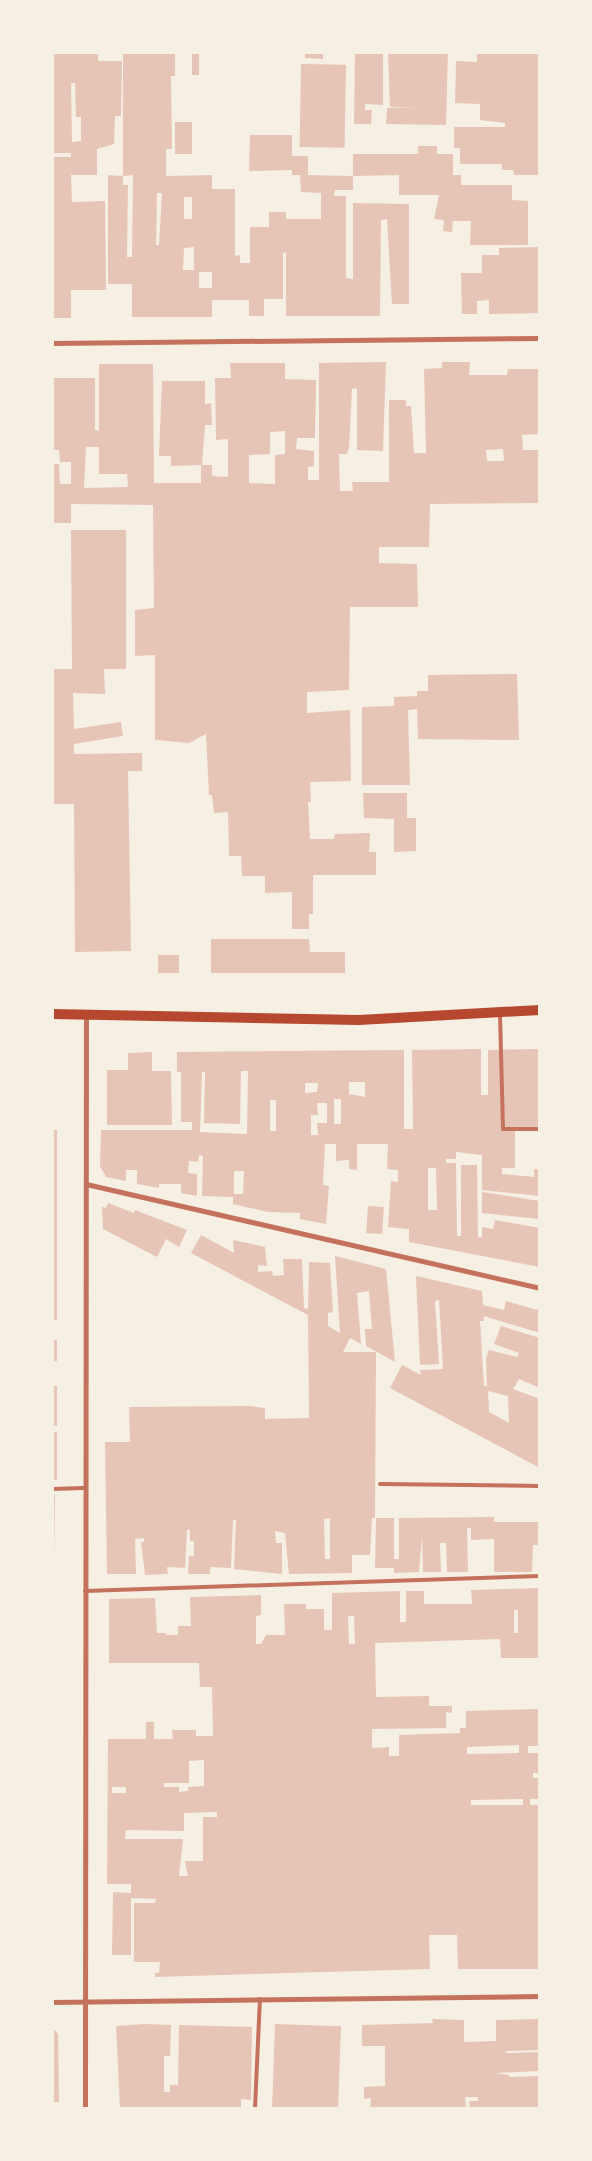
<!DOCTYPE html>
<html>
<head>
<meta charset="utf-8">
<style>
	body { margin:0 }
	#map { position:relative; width:592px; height:2161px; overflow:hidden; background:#f6efe4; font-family:Georgia,serif }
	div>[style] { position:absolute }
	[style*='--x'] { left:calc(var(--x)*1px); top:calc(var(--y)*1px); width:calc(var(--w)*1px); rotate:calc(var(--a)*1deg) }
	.building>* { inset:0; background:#e6c5b7; transform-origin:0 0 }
	.service>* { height:4px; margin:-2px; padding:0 2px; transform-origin:2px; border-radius:2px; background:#c5725c }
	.minor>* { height:5px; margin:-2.5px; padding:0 2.5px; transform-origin:2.5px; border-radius:2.5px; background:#c5725c }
	.secondary>* { height:10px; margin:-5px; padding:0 5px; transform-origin:5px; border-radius:5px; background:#b5482f }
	span { translate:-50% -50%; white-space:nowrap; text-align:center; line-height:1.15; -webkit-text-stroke:4.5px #f6efe4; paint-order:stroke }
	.frame { position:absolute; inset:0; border:54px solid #f6efe4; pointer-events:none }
</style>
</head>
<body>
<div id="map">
	<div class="building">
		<i style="clip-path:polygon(evenodd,52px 52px,98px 52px,98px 61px,122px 61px,121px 116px,115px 116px,114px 144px,97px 149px,97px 175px,71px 175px,72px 202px,105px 201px,106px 290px,71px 290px,71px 318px,52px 318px,52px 157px,71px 157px,71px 153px,52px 153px,52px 52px,71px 83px,75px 83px,76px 117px,81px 117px,81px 141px,72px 142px,71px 83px)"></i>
		<i style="clip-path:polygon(evenodd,123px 52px,175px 52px,175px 76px,171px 76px,172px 149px,166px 149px,166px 176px,212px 175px,212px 189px,235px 189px,235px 256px,240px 255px,240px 263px,250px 263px,250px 227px,269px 227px,269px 212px,286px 212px,286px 219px,321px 219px,321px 193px,301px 192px,300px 175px,292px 175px,292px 170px,249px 171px,250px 135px,292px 135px,292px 156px,308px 156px,308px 175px,353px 176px,353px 190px,335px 190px,334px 196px,346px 196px,346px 278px,353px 279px,353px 203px,409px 204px,409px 304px,392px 304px,387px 219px,381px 220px,380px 316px,286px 316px,286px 252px,283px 253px,283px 299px,264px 299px,264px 316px,249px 316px,249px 300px,212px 300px,212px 317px,132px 317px,132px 284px,108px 284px,108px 175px,123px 176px,123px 185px,128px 185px,127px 257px,132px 257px,133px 175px,123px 176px,123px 52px,157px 193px,162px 193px,159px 245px,156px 245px,157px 193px,123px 52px,184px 197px,192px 197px,192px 219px,184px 219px,184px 197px,123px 52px,194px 247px,194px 270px,183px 270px,184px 248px,194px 247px,123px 52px,199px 272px,212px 272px,212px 288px,199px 288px,199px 272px)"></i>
		<i style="left:192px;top:52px;width:7px;height:23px"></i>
		<i style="clip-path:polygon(305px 52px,323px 52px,323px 59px,305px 58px)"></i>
		<i style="clip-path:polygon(388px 52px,448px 52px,446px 125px,386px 124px,387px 108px,420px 107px,390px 107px)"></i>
		<i style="clip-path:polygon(477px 52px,540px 52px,540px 175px,514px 175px,513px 170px,502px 170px,502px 164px,460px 164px,460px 148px,454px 148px,454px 127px,505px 127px,505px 123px,480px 120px,480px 104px,455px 103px,456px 61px,477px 62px)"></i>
		<i style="clip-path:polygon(355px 54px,383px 54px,383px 105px,365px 104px,365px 110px,372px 110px,371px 124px,354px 124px)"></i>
		<i style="left:301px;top:64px;width:45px;height:83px;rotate:1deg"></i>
		<i style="left:175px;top:122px;width:17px;height:32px"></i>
		<i style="clip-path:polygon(418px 146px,437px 146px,437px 154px,453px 154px,453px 175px,461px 175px,461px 185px,512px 185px,512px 200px,528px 201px,528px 245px,470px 245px,471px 221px,453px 221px,452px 232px,443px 231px,444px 220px,434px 219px,439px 195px,399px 195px,399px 175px,353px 176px,353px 154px,418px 154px)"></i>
		<i style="clip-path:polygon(540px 247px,540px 313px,489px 314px,489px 300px,477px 301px,477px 314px,462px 314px,461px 273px,482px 273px,482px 255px,499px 255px,499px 248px)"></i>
		<i style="clip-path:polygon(evenodd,386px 362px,383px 451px,357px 450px,357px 388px,352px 389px,349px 447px,347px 454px,339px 454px,340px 491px,353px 491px,352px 482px,389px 482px,389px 400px,406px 400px,406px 406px,411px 406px,414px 453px,426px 453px,424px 369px,442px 368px,442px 362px,470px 362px,469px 375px,507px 375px,508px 369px,540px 369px,540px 434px,522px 435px,523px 450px,540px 450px,540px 503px,430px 504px,429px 547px,379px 547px,379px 563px,417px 564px,418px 607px,350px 607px,349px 690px,307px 692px,307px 713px,350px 710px,351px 781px,310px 782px,311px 802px,308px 802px,310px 839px,334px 839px,335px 834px,370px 833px,369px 852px,376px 852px,376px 875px,313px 875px,313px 914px,309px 914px,309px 929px,292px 929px,292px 892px,265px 893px,265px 876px,242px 876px,241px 856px,229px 856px,228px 812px,214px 813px,212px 795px,209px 795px,206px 734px,189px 743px,155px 740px,155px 655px,135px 656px,135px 610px,154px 608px,153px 505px,71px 504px,71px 523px,52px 523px,52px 464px,59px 464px,60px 484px,71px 484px,71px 462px,60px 462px,59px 450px,52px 450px,52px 378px,95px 378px,95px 430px,99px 431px,99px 364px,153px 364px,154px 483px,201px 483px,201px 465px,212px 465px,212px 476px,228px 477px,228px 439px,216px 440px,215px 378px,231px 378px,230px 363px,285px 363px,285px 379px,316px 380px,315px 438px,297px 438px,296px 449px,314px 451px,314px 466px,308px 467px,308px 480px,319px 480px,319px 363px,386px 362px,285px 431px,285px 454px,275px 455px,275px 484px,249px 483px,249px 455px,270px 454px,270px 432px,285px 431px,386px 362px,86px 447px,99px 447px,99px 474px,127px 474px,128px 487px,84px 488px,86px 447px,386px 362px,503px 449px,504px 461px,487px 461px,486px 450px,503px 449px)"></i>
		<i style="clip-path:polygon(162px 381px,205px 381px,205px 404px,211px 403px,212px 425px,205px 425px,202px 465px,171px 466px,171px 456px,159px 456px)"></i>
		<i style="clip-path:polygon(71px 530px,126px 530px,126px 669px,104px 669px,105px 694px,73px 693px,74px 729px,121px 722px,123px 736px,74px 744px,74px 754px,142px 753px,142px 771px,128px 771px,131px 951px,75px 952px,74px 804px,52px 804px,52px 669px,72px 669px)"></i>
		<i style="clip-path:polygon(517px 674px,519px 740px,418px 739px,417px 709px,408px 710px,410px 785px,362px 785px,362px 707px,394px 706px,394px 697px,417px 696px,417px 691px,428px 691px,428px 675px)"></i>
		<i style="clip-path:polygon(363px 793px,407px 793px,407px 818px,416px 818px,416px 851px,394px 852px,394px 819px,364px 818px)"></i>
		<i style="clip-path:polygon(211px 939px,309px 939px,310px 952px,345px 952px,345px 973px,211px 973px)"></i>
		<i style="left:179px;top:955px;width:18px;height:21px;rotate:90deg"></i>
		<i style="clip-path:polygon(evenodd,481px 1049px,481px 1095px,488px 1095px,488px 1050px,540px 1049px,540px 1127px,515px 1127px,515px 1168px,502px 1168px,502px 1174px,534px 1177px,534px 1169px,540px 1170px,540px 1196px,482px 1190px,482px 1155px,456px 1152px,456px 1159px,446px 1159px,446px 1163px,456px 1163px,457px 1236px,461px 1236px,461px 1165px,477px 1165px,478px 1237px,482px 1237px,482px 1227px,493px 1229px,495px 1220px,540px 1228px,540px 1267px,409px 1242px,409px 1229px,388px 1227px,391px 1181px,398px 1182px,398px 1170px,387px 1169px,388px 1144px,357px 1144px,357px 1170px,349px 1169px,349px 1160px,336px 1161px,336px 1144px,325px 1144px,323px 1185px,329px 1186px,326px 1224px,300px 1219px,300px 1213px,268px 1212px,233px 1204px,233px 1197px,202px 1196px,203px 1156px,199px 1155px,198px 1162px,189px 1161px,188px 1173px,197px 1174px,197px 1196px,181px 1193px,181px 1184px,159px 1184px,159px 1188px,137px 1184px,137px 1170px,126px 1170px,126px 1181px,106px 1177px,100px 1166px,101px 1130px,192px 1130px,192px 1122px,181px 1122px,181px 1072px,177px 1072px,177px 1052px,404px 1050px,404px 1129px,413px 1129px,412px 1050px,481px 1049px,241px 1071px,248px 1071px,247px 1134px,200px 1132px,202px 1072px,205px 1072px,204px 1123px,240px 1124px,241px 1071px,481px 1049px,349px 1082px,365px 1082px,365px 1097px,349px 1094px,349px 1082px,481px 1049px,305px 1083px,318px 1083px,317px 1092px,305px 1093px,305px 1083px,481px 1049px,334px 1099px,341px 1099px,341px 1124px,334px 1124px,334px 1099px,481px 1049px,270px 1100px,276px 1100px,276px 1131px,270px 1131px,270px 1100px,481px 1049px,317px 1103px,327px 1103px,327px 1123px,317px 1123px,318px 1135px,311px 1135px,311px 1115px,318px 1115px,317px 1103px,481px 1049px,428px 1168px,436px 1168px,437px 1210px,428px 1210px,428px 1168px,481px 1049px,234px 1171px,244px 1171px,243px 1194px,234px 1194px,234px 1171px)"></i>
		<i style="clip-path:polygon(152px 1052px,152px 1071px,171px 1071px,172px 1125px,107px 1125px,107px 1070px,128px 1070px,128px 1053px)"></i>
		<i style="left:52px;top:1130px;width:5px;height:190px"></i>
		<i style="clip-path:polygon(482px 1192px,540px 1201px,540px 1219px,482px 1213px)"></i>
		<i style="clip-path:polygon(108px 1203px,134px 1213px,135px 1210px,187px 1230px,179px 1247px,166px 1239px,157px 1257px,103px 1229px,102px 1207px,106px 1208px)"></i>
		<i style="left:368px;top:1206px;width:16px;height:27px;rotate:4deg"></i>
		<i style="clip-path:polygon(evenodd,201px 1235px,234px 1253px,233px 1240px,265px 1247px,267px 1266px,258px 1265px,258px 1272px,272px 1271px,273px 1276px,284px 1275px,283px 1259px,302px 1259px,304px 1308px,308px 1309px,309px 1262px,330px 1263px,333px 1312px,328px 1313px,328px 1326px,340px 1333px,335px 1256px,386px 1269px,395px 1362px,366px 1346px,365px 1329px,372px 1329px,369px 1291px,357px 1293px,361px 1344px,350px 1338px,343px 1352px,376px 1352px,375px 1518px,372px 1518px,370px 1555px,352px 1555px,352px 1573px,289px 1574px,285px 1533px,275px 1531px,276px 1543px,282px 1543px,282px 1574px,234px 1569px,236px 1520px,233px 1520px,231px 1568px,210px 1567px,210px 1574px,188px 1574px,189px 1556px,194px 1556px,194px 1541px,190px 1541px,190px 1530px,187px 1530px,185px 1568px,167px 1567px,168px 1574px,145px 1575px,141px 1542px,144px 1542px,144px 1538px,135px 1539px,136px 1574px,107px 1574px,105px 1442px,130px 1442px,129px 1407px,249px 1406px,265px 1408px,265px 1419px,309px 1418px,308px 1315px,191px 1253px,201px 1235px,330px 1518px,330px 1559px,325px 1559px,324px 1519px,330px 1518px)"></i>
		<i style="clip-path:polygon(evenodd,416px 1276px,482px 1291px,483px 1305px,504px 1310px,506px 1301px,537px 1310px,540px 1304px,540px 1333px,484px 1316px,484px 1321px,480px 1321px,484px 1386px,487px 1386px,486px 1358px,489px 1350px,517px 1357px,519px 1353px,494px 1344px,501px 1326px,540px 1338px,540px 1388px,519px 1379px,513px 1389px,540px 1399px,540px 1468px,390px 1388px,402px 1365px,421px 1375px,420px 1370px,443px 1369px,439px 1300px,435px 1301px,439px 1364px,420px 1365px,416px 1276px,488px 1391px,508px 1396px,509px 1423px,489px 1412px,488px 1391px)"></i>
		<i style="left:52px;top:1340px;width:5px;height:21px"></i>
		<i style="left:57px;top:1386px;width:40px;height:5px;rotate:90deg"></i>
		<i style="left:52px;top:1432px;width:5px;height:48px"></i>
		<i style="clip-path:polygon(52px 1495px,55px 1495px,54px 1562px,52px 1562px)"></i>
		<i style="clip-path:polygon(494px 1517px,494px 1522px,540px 1522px,540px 1545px,533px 1545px,532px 1572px,494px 1572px,494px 1539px,471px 1540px,471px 1528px,467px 1528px,468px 1572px,447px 1572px,446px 1543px,440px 1543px,441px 1572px,423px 1572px,422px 1536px,419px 1572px,394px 1573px,394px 1568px,375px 1568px,376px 1518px,394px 1518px,394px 1559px,399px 1559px,399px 1518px)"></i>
		<i style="clip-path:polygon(evenodd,540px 1588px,540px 1658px,501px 1658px,500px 1639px,375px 1643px,376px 1697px,429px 1696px,429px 1706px,452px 1706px,452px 1713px,446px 1712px,446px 1728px,372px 1729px,372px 1748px,389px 1747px,389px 1756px,399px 1756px,399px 1735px,460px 1733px,460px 1728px,466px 1728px,466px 1711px,540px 1709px,540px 1746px,528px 1746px,528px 1753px,540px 1753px,540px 1773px,533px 1773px,533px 1778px,540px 1778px,540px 1799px,530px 1799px,530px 1805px,540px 1805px,540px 1969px,458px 1969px,457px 1935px,429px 1935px,430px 1969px,155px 1977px,155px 1973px,159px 1973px,160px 1962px,134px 1962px,134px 1903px,155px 1903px,156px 1899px,131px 1898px,131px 1955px,112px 1955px,113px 1892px,131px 1893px,131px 1884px,107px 1884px,108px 1739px,146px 1739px,146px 1722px,154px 1722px,154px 1739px,173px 1739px,172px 1730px,196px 1730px,196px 1736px,213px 1736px,212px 1687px,200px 1687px,199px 1663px,109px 1663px,109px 1599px,155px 1598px,157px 1633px,166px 1633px,166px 1635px,178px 1635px,178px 1626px,191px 1626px,190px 1597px,261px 1595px,261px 1615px,256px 1616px,256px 1644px,261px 1644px,266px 1635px,285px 1635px,284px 1604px,306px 1604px,306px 1609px,324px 1609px,324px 1630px,332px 1630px,332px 1593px,400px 1591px,400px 1622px,406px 1622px,406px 1591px,424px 1591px,424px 1604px,472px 1604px,471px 1590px,540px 1588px,514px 1610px,518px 1610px,518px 1633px,514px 1633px,514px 1610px,540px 1588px,348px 1616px,354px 1616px,355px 1644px,349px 1644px,348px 1616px,540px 1588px,519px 1745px,519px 1753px,467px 1754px,467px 1747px,519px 1745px,540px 1588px,204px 1760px,204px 1786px,188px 1787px,188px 1791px,179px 1792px,179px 1787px,164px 1787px,164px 1783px,189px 1783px,189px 1761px,204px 1760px,540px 1588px,112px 1787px,126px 1787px,126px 1793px,112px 1793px,112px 1787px,540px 1588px,523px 1799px,523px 1805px,471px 1805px,471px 1800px,523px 1799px,540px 1588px,217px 1812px,217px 1817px,203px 1817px,203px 1861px,185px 1861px,188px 1876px,179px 1876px,183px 1839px,125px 1839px,126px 1830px,184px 1831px,184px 1813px,217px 1812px)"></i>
		<i style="clip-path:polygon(432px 2019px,464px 2020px,464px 2042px,496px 2041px,496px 2020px,540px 2019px,540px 2050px,506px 2051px,506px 2053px,540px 2052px,540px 2071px,496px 2073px,509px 2075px,509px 2077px,540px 2076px,540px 2108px,470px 2108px,469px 2101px,478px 2101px,478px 2097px,465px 2097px,466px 2108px,370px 2108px,371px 2098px,364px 2099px,364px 2087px,385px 2086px,385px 2046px,362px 2046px,362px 2025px,433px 2023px)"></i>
		<i style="clip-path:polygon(144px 2024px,171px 2025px,170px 2056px,164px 2056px,164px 2092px,170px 2092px,170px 2085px,178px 2085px,179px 2025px,252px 2027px,251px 2100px,241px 2099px,241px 2108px,120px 2108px,116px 2026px)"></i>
		<i style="left:275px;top:2024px;width:66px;height:84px;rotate:2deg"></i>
		<i style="clip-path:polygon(52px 2027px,58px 2034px,59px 2102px,52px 2102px)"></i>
	</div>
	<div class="service">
		<i style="--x:500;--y:1014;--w:115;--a:88.5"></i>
		<i style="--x:503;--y:1129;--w:37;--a:0"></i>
		<i style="--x:380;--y:1484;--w:160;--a:0.7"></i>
		<i style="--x:52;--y:1489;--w:32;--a:-2"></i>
		<i style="--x:85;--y:1591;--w:455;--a:-1.9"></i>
		<i style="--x:255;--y:2108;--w:109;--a:-87.4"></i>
	</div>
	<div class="minor">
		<i style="--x:52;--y:343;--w:488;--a:-0.6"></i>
		<i style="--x:86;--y:1184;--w:466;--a:12.9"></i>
		<i style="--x:52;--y:2002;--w:488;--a:-0.7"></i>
		<i style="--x:85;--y:2108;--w:1094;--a:-89.95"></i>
	</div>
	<div class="secondary">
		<i style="--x:52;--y:1014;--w:307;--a:1.1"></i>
		<i style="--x:359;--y:1020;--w:181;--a:-3.2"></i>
	</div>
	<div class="frame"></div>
</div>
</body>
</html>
